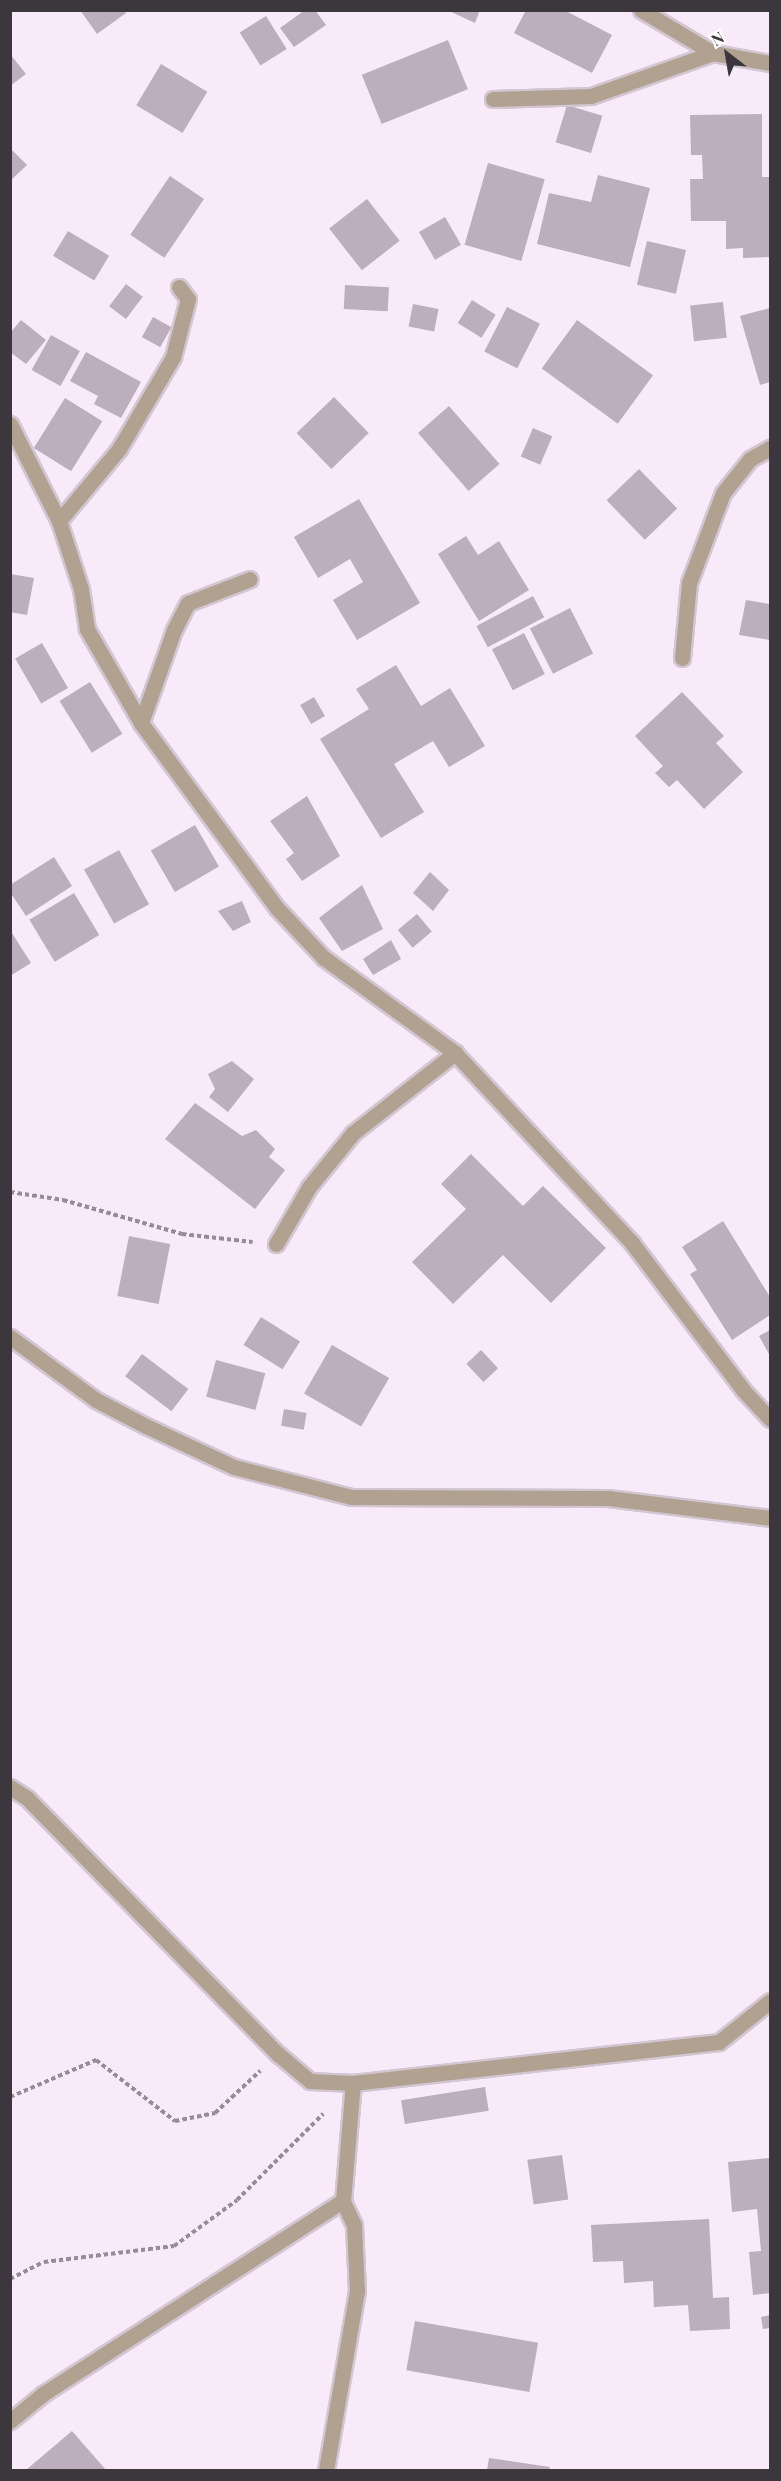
<!DOCTYPE html>
<html>
<head>
<meta charset="utf-8">
<style>
	body { margin:0 }
	#map { position:relative; width:781px; height:2481px; overflow:hidden; background:#f9eaf9; font-family:"Playfair Display",serif }
	div>[style] { position:absolute }
	[style*='--x'] { left:calc(var(--x)*1px); top:calc(var(--y)*1px); width:calc(var(--w)*1px); rotate:calc(var(--a)*1deg) }
	.building>* { inset:0; background:#bcaebd; transform-origin:0 0 }
	.path>* { height:4px; margin-top:-2px; transform-origin:0; background:repeating-linear-gradient(90deg,#968c97 0 4.5px,transparent 0 7.5px) }
	.roads { filter:drop-shadow(2px 0 #d3c6d3) drop-shadow(-2px 0 #d3c6d3) drop-shadow(0 2px #d3c6d3) drop-shadow(0 -2px #d3c6d3) }
	.minor>* { height:15px; margin:-7.5px; padding:0 7.5px; transform-origin:7.5px; border-radius:7.5px; background:#b1a190 }
	span { translate:-50% -50%; white-space:nowrap; text-align:center; line-height:1.15; -webkit-text-stroke:5px #fff; paint-order:stroke }
	.frame { position:absolute; inset:0; border:12px solid #3c373d; pointer-events:none }
	.north { position:absolute; left:697px; top:24px; width:60px; height:60px; -webkit-text-stroke:4px #fff; paint-order:stroke; rotate:329deg; font-size:16px; font-weight:700; line-height:24px; text-align:center; color:#3c373d }
	.north::after { content:''; display:block; margin:auto; width:21px; height:27px; background:#3c373d; clip-path:polygon(50% 0,100% 100%,50% 72%,0 100%) }
</style>
</head>
<body>
<div id="map">
	<div class="building">
		<i style="clip-path:polygon(80px 10px,124px 10px,126px 13px,97px 34px)"></i>
		<i style="clip-path:polygon(305px 10px,315px 10px,326px 25px,294px 47px,280px 28px)"></i>
		<i style="clip-path:polygon(447px 10px,480px 10px,475px 23px)"></i>
		<i style="clip-path:polygon(526px 10px,564px 10px,612px 35px,592px 73px,514px 33px)"></i>
		<i style="left:266px;top:16px;width:39px;height:31px;rotate:58deg"></i>
		<i style="left:448px;top:40px;width:53px;height:93px;rotate:68deg"></i>
		<i style="clip-path:polygon(10px 54px,26px 74px,10px 86px)"></i>
		<i style="left:161px;top:64px;width:54px;height:48px;rotate:31deg"></i>
		<i style="left:567px;top:105px;width:37px;height:39px;rotate:17deg"></i>
		<i style="clip-path:polygon(762px 114px,762px 177px,770px 177px,770px 257px,743px 258px,743px 248px,726px 249px,726px 221px,691px 221px,690px 179px,703px 179px,702px 155px,691px 155px,690px 115px)"></i>
		<i style="clip-path:polygon(10px 148px,27px 165px,10px 181px)"></i>
		<i style="left:488px;top:163px;width:59px;height:85px;rotate:16deg"></i>
		<i style="clip-path:polygon(598px 175px,650px 188px,630px 267px,537px 244px,549px 193px,591px 202px)"></i>
		<i style="left:170px;top:176px;width:41px;height:71px;rotate:34deg"></i>
		<i style="left:367px;top:199px;width:53px;height:48px;rotate:52deg"></i>
		<i style="left:445px;top:217px;width:32px;height:30px;rotate:60deg"></i>
		<i style="left:68px;top:231px;width:48px;height:29px;rotate:31deg"></i>
		<i style="left:647px;top:241px;width:40px;height:45px;rotate:13deg"></i>
		<i style="left:126px;top:284px;width:21px;height:28px;rotate:37deg"></i>
		<i style="left:345px;top:285px;width:44px;height:24px;rotate:3deg"></i>
		<i style="left:472px;top:300px;width:28px;height:27px;rotate:32deg"></i>
		<i style="left:723px;top:302px;width:36px;height:33px;rotate:84deg"></i>
		<i style="left:413px;top:304px;width:26px;height:23px;rotate:11deg"></i>
		<i style="left:507px;top:307px;width:37px;height:50px;rotate:27deg"></i>
		<i style="clip-path:polygon(770px 308px,770px 382px,760px 385px,740px 316px)"></i>
		<i style="left:153px;top:317px;width:21px;height:23px;rotate:29deg"></i>
		<i style="clip-path:polygon(21px 320px,46px 340px,26px 364px,10px 352px,10px 333px)"></i>
		<i style="left:577px;top:320px;width:94px;height:60px;rotate:36deg"></i>
		<i style="left:51px;top:335px;width:33px;height:40px;rotate:29deg"></i>
		<i style="clip-path:polygon(86px 352px,141px 382px,121px 418px,94px 404px,98px 396px,70px 381px)"></i>
		<i style="left:334px;top:397px;width:50px;height:52px;rotate:46deg"></i>
		<i style="left:65px;top:398px;width:44px;height:59px;rotate:32deg"></i>
		<i style="left:449px;top:406px;width:77px;height:41px;rotate:49deg"></i>
		<i style="left:533px;top:428px;width:21px;height:31px;rotate:23deg"></i>
		<i style="left:639px;top:469px;width:55px;height:45px;rotate:46deg"></i>
		<i style="clip-path:polygon(359px 499px,420px 603px,357px 640px,333px 600px,363px 582px,350px 559px,318px 578px,294px 537px)"></i>
		<i style="clip-path:polygon(466px 536px,478px 555px,499px 541px,529px 590px,479px 621px,438px 554px)"></i>
		<i style="clip-path:polygon(10px 574px,34px 578px,27px 615px,10px 612px)"></i>
		<i style="left:533px;top:596px;width:24px;height:64px;rotate:62deg"></i>
		<i style="clip-path:polygon(746px 600px,770px 604px,770px 640px,739px 635px)"></i>
		<i style="left:570px;top:608px;width:51px;height:45px;rotate:63deg"></i>
		<i style="left:524px;top:633px;width:46px;height:36px;rotate:63deg"></i>
		<i style="left:42px;top:643px;width:52px;height:31px;rotate:60deg"></i>
		<i style="clip-path:polygon(396px 665px,421px 706px,450px 688px,485px 746px,449px 767px,433px 741px,394px 764px,424px 812px,381px 838px,320px 739px,369px 709px,356px 689px)"></i>
		<i style="left:90px;top:682px;width:61px;height:36px;rotate:58deg"></i>
		<i style="clip-path:polygon(682px 692px,724px 736px,716px 743px,743px 772px,704px 809px,677px 780px,669px 787px,655px 773px,663px 766px,635px 736px)"></i>
		<i style="left:314px;top:697px;width:22px;height:16px;rotate:60deg"></i>
		<i style="clip-path:polygon(307px 796px,340px 856px,302px 881px,286px 859px,294px 853px,270px 821px)"></i>
		<i style="left:195px;top:825px;width:48px;height:51px;rotate:60deg"></i>
		<i style="left:119px;top:850px;width:62px;height:40px;rotate:61deg"></i>
		<i style="clip-path:polygon(54px 857px,72px 886px,26px 916px,10px 892px,10px 885px)"></i>
		<i style="clip-path:polygon(430px 872px,449px 890px,433px 911px,413px 893px)"></i>
		<i style="clip-path:polygon(362px 885px,383px 929px,342px 951px,319px 918px)"></i>
		<i style="left:74px;top:893px;width:49px;height:52px;rotate:59deg"></i>
		<i style="clip-path:polygon(242px 901px,251px 922px,233px 931px,218px 911px)"></i>
		<i style="left:417px;top:914px;width:23px;height:25px;rotate:50deg"></i>
		<i style="clip-path:polygon(10px 930px,31px 963px,10px 976px)"></i>
		<i style="clip-path:polygon(391px 940px,401px 959px,373px 975px,363px 959px)"></i>
		<i style="clip-path:polygon(232px 1061px,254px 1079px,228px 1112px,209px 1097px,215px 1089px,208px 1074px)"></i>
		<i style="clip-path:polygon(195px 1103px,242px 1136px,256px 1130px,275px 1149px,269px 1157px,285px 1170px,255px 1209px,165px 1139px)"></i>
		<i style="clip-path:polygon(471px 1154px,523px 1206px,543px 1186px,606px 1248px,551px 1303px,503px 1255px,453px 1304px,412px 1262px,466px 1209px,441px 1184px)"></i>
		<i style="clip-path:polygon(723px 1221px,770px 1297px,770px 1315px,732px 1340px,690px 1274px,697px 1270px,682px 1247px)"></i>
		<i style="left:129px;top:1236px;width:42px;height:61px;rotate:11deg"></i>
		<i style="left:261px;top:1317px;width:46px;height:33px;rotate:32deg"></i>
		<i style="clip-path:polygon(770px 1330px,770px 1356px,759px 1336px)"></i>
		<i style="left:332px;top:1345px;width:66px;height:56px;rotate:30deg"></i>
		<i style="left:481px;top:1350px;width:25px;height:20px;rotate:47deg"></i>
		<i style="left:142px;top:1354px;width:58px;height:28px;rotate:37deg"></i>
		<i style="left:216px;top:1360px;width:51px;height:38px;rotate:15deg"></i>
		<i style="left:284px;top:1409px;width:23px;height:17px;rotate:10deg"></i>
		<i style="left:485px;top:2087px;width:24px;height:85px;rotate:81deg"></i>
		<i style="left:562px;top:2155px;width:45px;height:35px;rotate:82deg"></i>
		<i style="clip-path:polygon(770px 2158px,770px 2293px,753px 2295px,749px 2252px,761px 2251px,757px 2209px,732px 2212px,728px 2162px)"></i>
		<i style="clip-path:polygon(709px 2219px,713px 2298px,729px 2297px,730px 2329px,690px 2331px,688px 2305px,654px 2307px,653px 2281px,624px 2283px,623px 2261px,593px 2262px,591px 2225px)"></i>
		<i style="clip-path:polygon(770px 2315px,770px 2328px,763px 2329px,761px 2317px)"></i>
		<i style="left:415px;top:2321px;width:125px;height:50px;rotate:10deg"></i>
		<i style="clip-path:polygon(72px 2431px,106px 2470px,26px 2470px)"></i>
		<i style="clip-path:polygon(489px 2458px,550px 2467px,549px 2470px,487px 2470px)"></i>
	</div>
	<div class="path">
		<i style="--x:10;--y:1192;--w:54;--a:8.6"></i>
		<i style="--x:63;--y:1200;--w:124;--a:15.9"></i>
		<i style="--x:182;--y:1234;--w:71;--a:6.4"></i>
		<i style="--x:10;--y:2097;--w:94;--a:-23.3"></i>
		<i style="--x:96;--y:2060;--w:100;--a:37.7"></i>
		<i style="--x:175;--y:2121;--w:41;--a:-11.3"></i>
		<i style="--x:215;--y:2113;--w:62;--a:-43"></i>
		<i style="--x:10;--y:2279;--w:38;--a:-27"></i>
		<i style="--x:44;--y:2262;--w:131;--a:-7"></i>
		<i style="--x:174;--y:2246;--w:78;--a:-36.1"></i>
		<i style="--x:237;--y:2200;--w:122;--a:-45"></i>
	</div>
	<div class="roads">
		<div class="minor">
			<i style="--x:641;--y:10;--w:84;--a:30.8"></i>
			<i style="--x:493;--y:99;--w:98;--a:-1.8"></i>
			<i style="--x:591;--y:96;--w:129;--a:-19.4"></i>
			<i style="--x:713;--y:53;--w:58;--a:10"></i>
			<i style="--x:10;--y:424;--w:109;--a:63.2"></i>
			<i style="--x:59;--y:521;--w:71;--a:72.1"></i>
			<i style="--x:81;--y:589;--w:40;--a:81.5"></i>
			<i style="--x:87;--y:629;--w:108;--a:60.1"></i>
			<i style="--x:141;--y:723;--w:230;--a:53.7"></i>
			<i style="--x:277;--y:908;--w:69;--a:46.8"></i>
			<i style="--x:324;--y:958;--w:162;--a:35.9"></i>
			<i style="--x:455;--y:1053;--w:260;--a:47"></i>
			<i style="--x:632;--y:1243;--w:184;--a:52.9"></i>
			<i style="--x:743;--y:1390;--w:40;--a:47"></i>
			<i style="--x:59;--y:521;--w:94;--a:-50.2"></i>
			<i style="--x:119;--y:449;--w:107;--a:-59.6"></i>
			<i style="--x:173;--y:357;--w:60;--a:-75.5"></i>
			<i style="--x:188;--y:299;--w:15;--a:-127"></i>
			<i style="--x:682;--y:658;--w:75;--a:-84.7"></i>
			<i style="--x:689;--y:583;--w:96;--a:-69.3"></i>
			<i style="--x:723;--y:493;--w:43;--a:-51.5"></i>
			<i style="--x:750;--y:459;--w:23;--a:-29"></i>
			<i style="--x:141;--y:723;--w:99;--a:-70.5"></i>
			<i style="--x:174;--y:630;--w:30;--a:-63"></i>
			<i style="--x:188;--y:603;--w:66;--a:-21.2"></i>
			<i style="--x:276;--y:1244;--w:66;--a:-59.9"></i>
			<i style="--x:309;--y:1187;--w:70;--a:-50.8"></i>
			<i style="--x:353;--y:1133;--w:130;--a:-38.1"></i>
			<i style="--x:10;--y:1337;--w:107;--a:36.2"></i>
			<i style="--x:96;--y:1400;--w:56;--a:27.5"></i>
			<i style="--x:146;--y:1426;--w:97;--a:25"></i>
			<i style="--x:234;--y:1467;--w:121;--a:14.4"></i>
			<i style="--x:351;--y:1497;--w:257;--a:0.2"></i>
			<i style="--x:608;--y:1498;--w:163;--a:7"></i>
			<i style="--x:10;--y:1787;--w:20;--a:33"></i>
			<i style="--x:27;--y:1798;--w:359;--a:45.6"></i>
			<i style="--x:278;--y:2054;--w:42;--a:40.2"></i>
			<i style="--x:310;--y:2081;--w:43;--a:2.7"></i>
			<i style="--x:353;--y:2083;--w:368;--a:-6.4"></i>
			<i style="--x:719;--y:2042;--w:65;--a:-38.8"></i>
			<i style="--x:10;--y:2421;--w:43;--a:-39.3"></i>
			<i style="--x:43;--y:2394;--w:357;--a:-32.8"></i>
			<i style="--x:326;--y:2470;--w:182;--a:-80.2"></i>
			<i style="--x:357;--y:2291;--w:66;--a:-92.6"></i>
			<i style="--x:354;--y:2225;--w:26;--a:-115"></i>
			<i style="--x:343;--y:2201;--w:118;--a:-85.2"></i>
		</div>
	</div>
	<div class="frame"></div>
	<div class="north">N</div>
</div>
</body>
</html>
